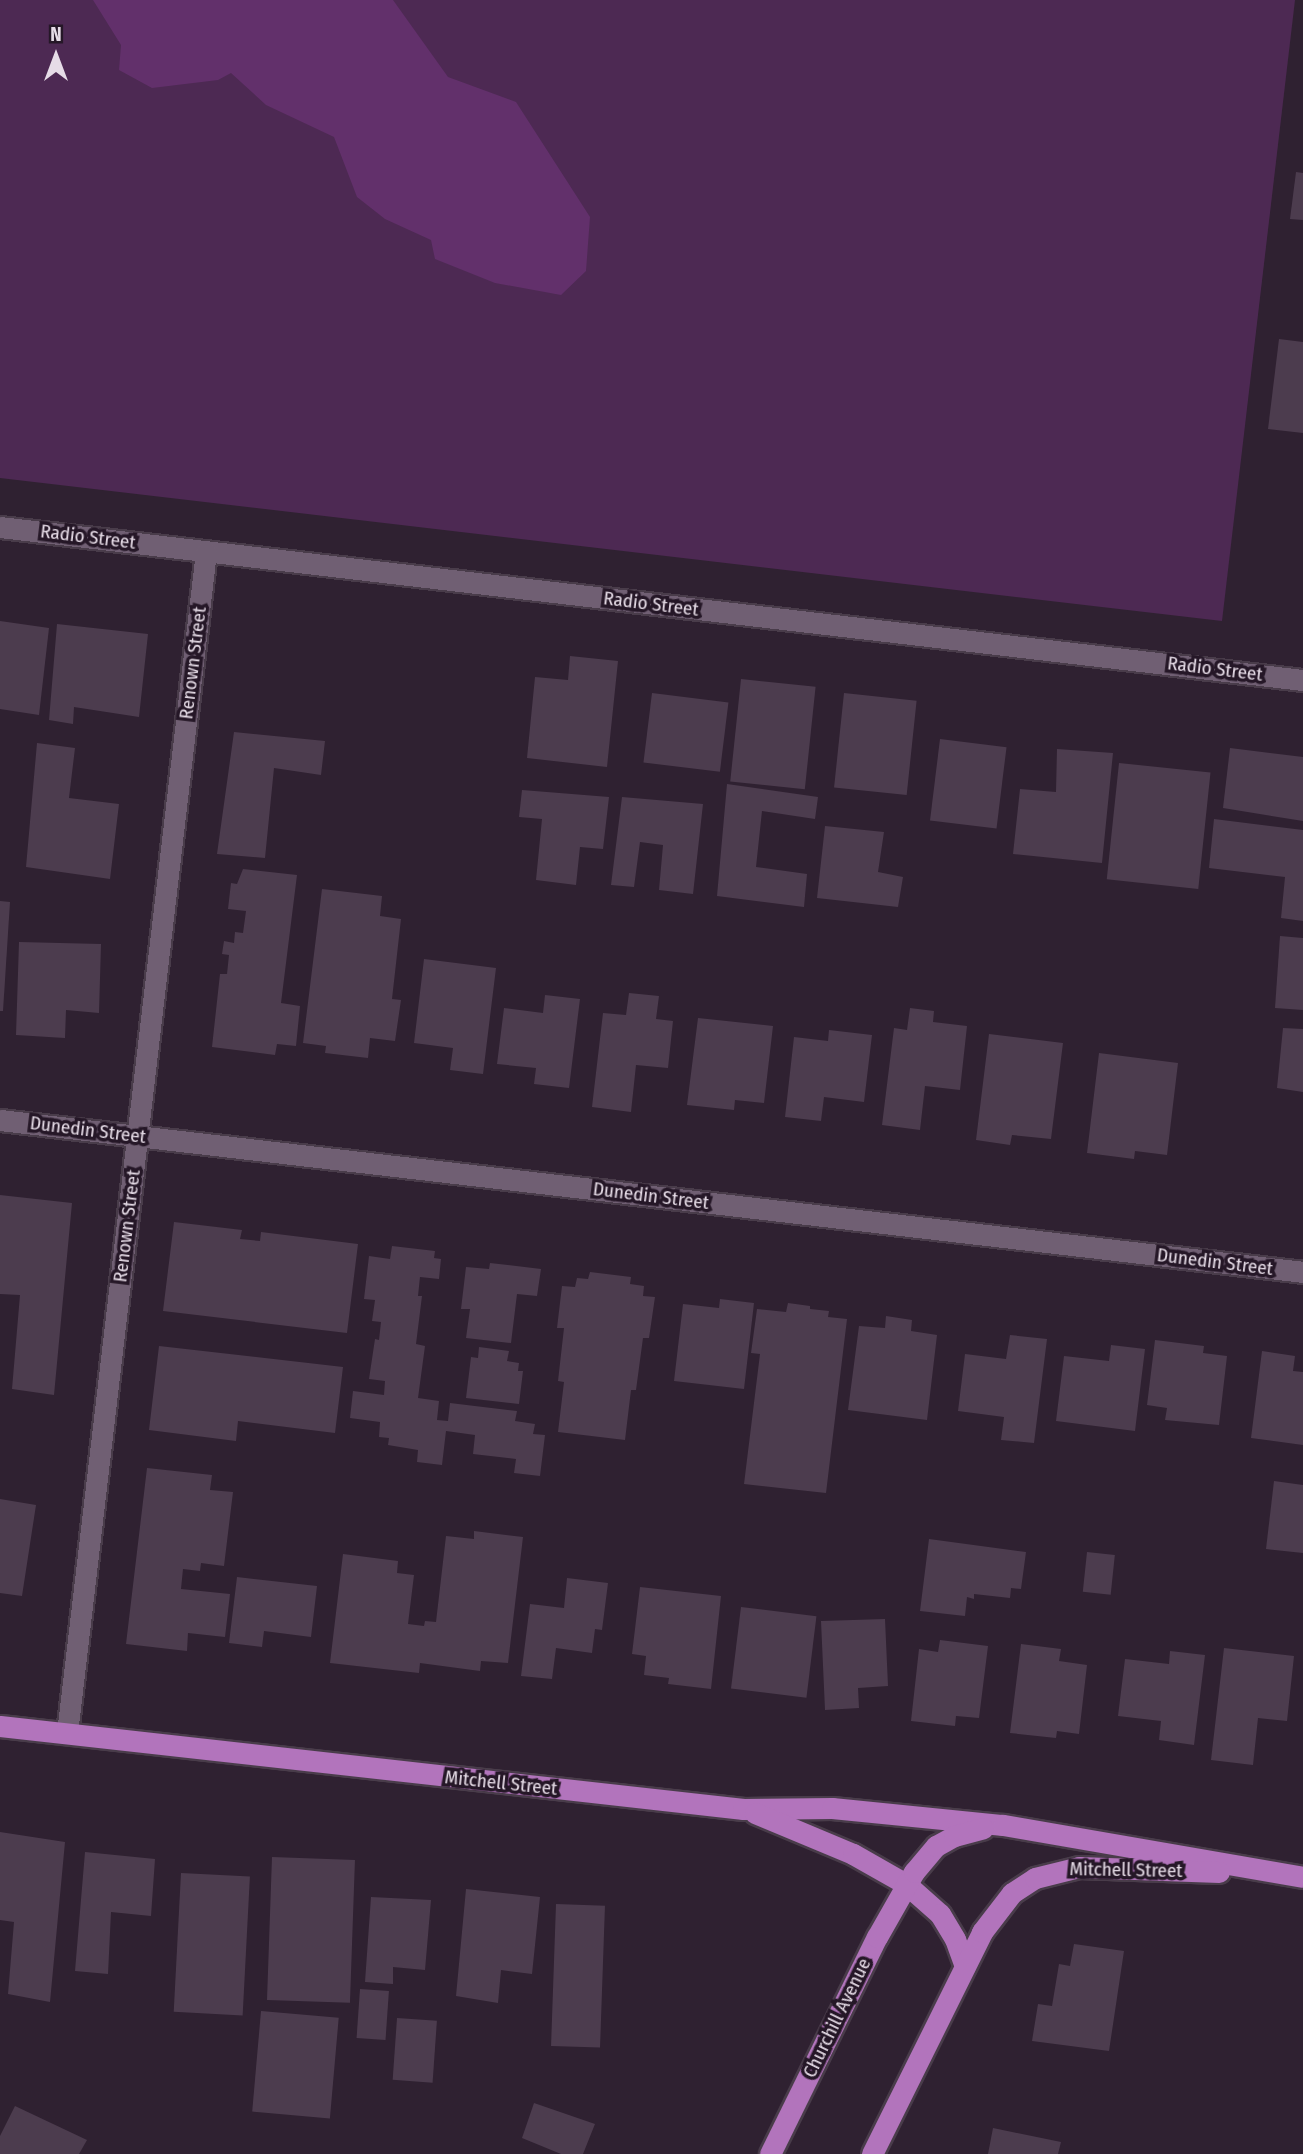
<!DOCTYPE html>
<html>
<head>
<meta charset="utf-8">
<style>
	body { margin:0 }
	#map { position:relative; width:1303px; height:2154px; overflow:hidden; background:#2f2131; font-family:"Fira Sans Condensed",sans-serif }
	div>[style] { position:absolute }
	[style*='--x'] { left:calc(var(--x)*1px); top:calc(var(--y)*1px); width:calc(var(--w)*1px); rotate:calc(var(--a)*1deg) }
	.green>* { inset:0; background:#4d2953 }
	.water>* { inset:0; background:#62306b }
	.building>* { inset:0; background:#4c3c4e; transform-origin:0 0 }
	.roads { filter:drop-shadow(2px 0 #493c4a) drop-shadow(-2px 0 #493c4a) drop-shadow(0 2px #493c4a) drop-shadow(0 -2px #493c4a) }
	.street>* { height:21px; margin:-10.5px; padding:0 10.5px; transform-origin:10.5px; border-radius:10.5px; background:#705f73 }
	.primary>* { height:21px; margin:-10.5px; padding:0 10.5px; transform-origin:10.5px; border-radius:10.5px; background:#b274bc }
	span { translate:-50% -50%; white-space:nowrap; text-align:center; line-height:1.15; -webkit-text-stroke:7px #251727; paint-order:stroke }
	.street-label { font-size:19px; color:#e6dce7 }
	.north { position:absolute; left:21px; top:21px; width:70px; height:70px; -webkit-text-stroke:5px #251727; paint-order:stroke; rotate:0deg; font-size:19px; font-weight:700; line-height:28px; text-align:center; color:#e6dce7 }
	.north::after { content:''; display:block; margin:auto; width:24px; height:32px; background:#e6dce7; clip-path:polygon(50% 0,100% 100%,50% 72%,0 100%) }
</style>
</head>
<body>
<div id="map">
	<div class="green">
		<i style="clip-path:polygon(0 0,1295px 0,1222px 621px,0 478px)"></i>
	</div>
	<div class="water">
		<i style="clip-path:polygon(93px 0,393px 0,448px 77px,516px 102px,590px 217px,586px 271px,561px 295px,495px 283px,435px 259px,431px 240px,385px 219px,357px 197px,334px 137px,266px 105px,231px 73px,218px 80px,152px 88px,119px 70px,121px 45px)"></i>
	</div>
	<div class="building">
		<i style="clip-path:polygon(1296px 172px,1303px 173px,1303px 220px,1290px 219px)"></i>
		<i style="clip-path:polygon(1279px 339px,1303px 342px,1303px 433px,1268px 429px)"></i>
		<i style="clip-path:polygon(0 621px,49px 628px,39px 715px,0 709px)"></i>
		<i style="clip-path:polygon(57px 624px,148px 634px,139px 717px,74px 707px,73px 724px,49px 720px)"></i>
		<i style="clip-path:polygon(570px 656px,618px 661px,607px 767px,527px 758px,535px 677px,568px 680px)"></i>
		<i style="left:741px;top:679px;width:75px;height:103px;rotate:6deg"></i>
		<i style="left:652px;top:693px;width:77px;height:70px;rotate:7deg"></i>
		<i style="left:844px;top:693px;width:73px;height:95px;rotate:6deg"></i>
		<i style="clip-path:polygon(234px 732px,325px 741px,321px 775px,274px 768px,265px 858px,217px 854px)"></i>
		<i style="left:940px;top:739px;width:67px;height:82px;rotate:7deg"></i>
		<i style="clip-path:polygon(37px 743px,75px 748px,69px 798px,119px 804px,110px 879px,26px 867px)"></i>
		<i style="clip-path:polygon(1230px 748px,1303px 757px,1303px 821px,1223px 808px)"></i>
		<i style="clip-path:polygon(1057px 749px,1113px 753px,1102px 863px,1013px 854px,1020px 789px,1056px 792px)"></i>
		<i style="left:1119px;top:763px;width:92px;height:117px;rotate:6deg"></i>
		<i style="clip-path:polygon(727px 784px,818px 797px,815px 819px,762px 811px,756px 867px,807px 874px,804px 907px,717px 896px)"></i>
		<i style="clip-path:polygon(522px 790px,609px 797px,603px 849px,580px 847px,576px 885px,536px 880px,542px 819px,519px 817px)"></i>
		<i style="clip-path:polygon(622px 797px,703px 804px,693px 894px,659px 890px,663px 845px,640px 842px,634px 887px,611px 885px)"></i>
		<i style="clip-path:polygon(1214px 819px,1303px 830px,1303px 921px,1281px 918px,1285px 877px,1209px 868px)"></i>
		<i style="clip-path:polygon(825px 826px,884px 832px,878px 872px,903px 877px,898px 907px,817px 898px)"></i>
		<i style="clip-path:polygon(243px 869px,297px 875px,281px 1003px,300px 1006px,296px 1046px,277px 1044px,275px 1055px,212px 1047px,220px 974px,227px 974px,229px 955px,222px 954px,224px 941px,234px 943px,235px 932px,243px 933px,246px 911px,228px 909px,231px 883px,237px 884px)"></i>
		<i style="clip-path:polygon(322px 889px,382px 896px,380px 916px,401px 919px,392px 999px,401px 1000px,395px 1041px,370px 1038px,368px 1058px,325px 1053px,326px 1046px,303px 1043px)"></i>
		<i style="clip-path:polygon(0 901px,10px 902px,3px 1011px,0 1011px)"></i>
		<i style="clip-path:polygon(1280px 936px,1303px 938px,1303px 1010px,1275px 1008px)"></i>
		<i style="clip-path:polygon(19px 942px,101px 944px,99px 1013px,66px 1010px,65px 1038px,16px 1035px)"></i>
		<i style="clip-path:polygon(424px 959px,496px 968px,483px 1074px,450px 1070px,453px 1048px,414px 1043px)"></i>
		<i style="clip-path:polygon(629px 993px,659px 996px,656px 1019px,673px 1021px,668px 1068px,636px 1065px,631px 1112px,592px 1107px,603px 1013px,626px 1015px)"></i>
		<i style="clip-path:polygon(545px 995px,580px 999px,569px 1088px,534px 1084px,536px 1068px,497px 1064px,504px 1008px,543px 1013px)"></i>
		<i style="clip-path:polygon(910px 1008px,934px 1011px,933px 1022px,967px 1026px,960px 1090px,925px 1086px,920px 1130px,882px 1125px,894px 1028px,907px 1030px)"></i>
		<i style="clip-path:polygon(698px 1018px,773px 1026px,764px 1103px,735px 1100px,734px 1110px,687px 1105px)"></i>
		<i style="clip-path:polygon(1283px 1028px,1303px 1029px,1303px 1092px,1277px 1088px)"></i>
		<i style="clip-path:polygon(829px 1030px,872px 1035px,864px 1102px,824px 1097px,821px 1121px,785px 1117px,794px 1037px,828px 1041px)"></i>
		<i style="clip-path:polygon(989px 1034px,1063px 1043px,1051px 1139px,1012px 1135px,1010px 1145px,976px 1140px)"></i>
		<i style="clip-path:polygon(1099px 1053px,1178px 1063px,1167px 1155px,1135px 1151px,1134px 1159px,1087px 1153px)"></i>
		<i style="clip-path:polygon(0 1195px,72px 1203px,54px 1395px,12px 1389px,20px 1295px,0 1294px)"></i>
		<i style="clip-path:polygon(174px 1222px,242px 1230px,240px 1239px,260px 1241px,261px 1232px,358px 1244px,347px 1333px,163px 1311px)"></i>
		<i style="clip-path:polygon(392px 1246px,435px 1251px,434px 1258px,441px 1259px,439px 1279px,420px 1277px,418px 1296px,422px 1296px,416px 1344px,425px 1346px,418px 1398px,439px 1401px,437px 1420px,448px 1421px,450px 1403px,517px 1411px,515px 1421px,535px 1424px,533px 1434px,545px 1435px,540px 1476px,514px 1473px,516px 1459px,473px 1454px,475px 1435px,446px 1431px,442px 1465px,417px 1462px,418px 1450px,388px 1445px,389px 1438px,379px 1437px,380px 1422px,350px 1418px,353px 1391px,384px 1395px,385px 1381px,369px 1379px,375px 1339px,379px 1340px,381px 1322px,372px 1321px,375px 1300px,364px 1299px,369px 1256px,390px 1259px)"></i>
		<i style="clip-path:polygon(490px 1263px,541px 1269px,537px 1296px,517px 1294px,511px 1343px,466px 1338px,470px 1309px,461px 1309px,466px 1267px,489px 1269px)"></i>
		<i style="clip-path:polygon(590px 1272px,631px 1277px,630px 1284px,644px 1286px,643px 1296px,655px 1297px,649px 1338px,643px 1338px,636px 1390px,631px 1390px,625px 1440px,558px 1432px,564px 1382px,558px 1381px,564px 1328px,557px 1328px,562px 1286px,575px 1287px,577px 1278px,588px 1279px)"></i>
		<i style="clip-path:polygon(720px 1299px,754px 1303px,744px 1389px,674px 1381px,683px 1304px,719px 1308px)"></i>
		<i style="clip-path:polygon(788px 1303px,810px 1306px,810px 1309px,829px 1311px,828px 1317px,847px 1319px,826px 1493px,744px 1484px,760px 1354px,751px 1353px,757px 1309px,786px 1312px)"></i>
		<i style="clip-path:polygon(886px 1316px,912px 1320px,911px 1331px,937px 1335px,927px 1420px,848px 1410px,859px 1326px,885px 1328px)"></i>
		<i style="clip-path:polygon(1010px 1335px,1047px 1339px,1034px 1443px,1001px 1440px,1004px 1417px,958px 1411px,965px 1354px,1006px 1359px)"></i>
		<i style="clip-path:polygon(1155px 1340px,1204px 1346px,1203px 1353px,1227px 1356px,1219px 1425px,1165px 1420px,1167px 1408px,1147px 1405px)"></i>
		<i style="clip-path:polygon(1111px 1345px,1145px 1349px,1135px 1431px,1056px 1421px,1064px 1356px,1109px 1361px)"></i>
		<i style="clip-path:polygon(159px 1346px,343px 1367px,335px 1433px,238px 1421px,236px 1441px,149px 1430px)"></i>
		<i style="clip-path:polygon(479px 1347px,509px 1351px,507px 1361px,519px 1363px,518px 1371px,523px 1371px,519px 1404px,466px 1398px,471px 1357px,478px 1358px)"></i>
		<i style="clip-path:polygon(1262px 1351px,1295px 1356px,1293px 1371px,1303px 1372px,1303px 1445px,1251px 1438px)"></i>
		<i style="clip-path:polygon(147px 1468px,212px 1475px,210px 1490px,233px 1492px,224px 1566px,201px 1563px,200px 1571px,183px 1569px,181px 1589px,230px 1594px,225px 1637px,188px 1633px,187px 1651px,126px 1644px)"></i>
		<i style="clip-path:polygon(1274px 1481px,1303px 1485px,1303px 1553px,1266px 1549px)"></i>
		<i style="clip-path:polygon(0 1499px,36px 1505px,22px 1596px,0 1593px)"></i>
		<i style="clip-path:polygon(474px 1531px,523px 1537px,508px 1663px,481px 1661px,480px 1671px,420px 1663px,419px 1673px,330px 1663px,343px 1554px,398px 1561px,397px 1573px,414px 1575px,408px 1624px,424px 1626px,425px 1621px,436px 1622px,446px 1536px,474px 1539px)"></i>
		<i style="clip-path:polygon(929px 1539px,1026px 1552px,1021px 1589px,1011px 1588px,1010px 1598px,974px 1594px,974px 1599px,967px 1597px,965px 1616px,920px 1611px)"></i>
		<i style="left:1087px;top:1552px;width:28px;height:40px;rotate:6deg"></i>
		<i style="clip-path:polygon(237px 1577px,317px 1586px,311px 1637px,264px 1631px,262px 1647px,229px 1643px)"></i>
		<i style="clip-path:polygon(567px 1578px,608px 1583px,602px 1630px,595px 1629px,592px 1653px,556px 1648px,552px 1679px,521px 1676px,530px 1604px,564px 1608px)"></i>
		<i style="clip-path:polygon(640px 1587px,721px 1596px,711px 1689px,668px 1684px,669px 1678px,644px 1675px,646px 1656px,632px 1654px)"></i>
		<i style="left:741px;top:1607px;width:76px;height:82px;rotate:7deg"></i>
		<i style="clip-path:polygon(885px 1619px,888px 1686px,858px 1688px,859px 1708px,825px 1710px,821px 1621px)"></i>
		<i style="clip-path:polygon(940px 1640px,988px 1646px,979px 1718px,956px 1716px,955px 1726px,911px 1721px,919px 1649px,938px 1652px)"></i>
		<i style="clip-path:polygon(1021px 1644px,1061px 1649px,1059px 1661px,1087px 1665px,1079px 1734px,1057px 1731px,1056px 1738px,1010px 1733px)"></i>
		<i style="clip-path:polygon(1224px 1648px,1294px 1656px,1287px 1721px,1258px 1718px,1253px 1765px,1211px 1760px)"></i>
		<i style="clip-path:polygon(1170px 1651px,1205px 1655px,1194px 1745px,1159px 1740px,1161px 1721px,1118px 1716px,1125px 1659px,1169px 1664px)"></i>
		<i style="clip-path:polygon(0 1832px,65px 1842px,50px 2002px,8px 1994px,14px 1922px,0 1920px)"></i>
		<i style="clip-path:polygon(85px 1852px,155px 1859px,151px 1916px,111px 1912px,108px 1974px,75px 1971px)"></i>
		<i style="left:272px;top:1857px;width:83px;height:143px;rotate:2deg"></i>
		<i style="left:181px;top:1873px;width:69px;height:139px;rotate:3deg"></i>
		<i style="clip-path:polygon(466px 1889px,540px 1897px,532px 1974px,501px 1970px,498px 2003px,456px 1996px)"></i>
		<i style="clip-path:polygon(371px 1897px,431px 1900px,425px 1970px,393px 1967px,393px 1984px,365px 1982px)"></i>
		<i style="left:556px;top:1904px;width:49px;height:142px;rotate:2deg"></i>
		<i style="clip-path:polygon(1074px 1944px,1124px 1951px,1109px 2051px,1032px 2041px,1038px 2004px,1052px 2006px,1059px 1964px,1070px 1966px)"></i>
		<i style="left:360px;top:1989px;width:29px;height:49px;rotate:4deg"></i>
		<i style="left:261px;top:2011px;width:78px;height:101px;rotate:5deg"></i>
		<i style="left:397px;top:2018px;width:40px;height:62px;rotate:4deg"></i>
		<i style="clip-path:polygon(534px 2103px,595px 2124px,583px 2154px,561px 2154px,522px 2138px)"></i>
		<i style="clip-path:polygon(15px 2106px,87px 2140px,79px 2154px,0 2154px,0 2136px)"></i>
		<i style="clip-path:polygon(993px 2128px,1061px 2142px,1058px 2154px,988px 2154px)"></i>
	</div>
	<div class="roads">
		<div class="street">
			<i style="--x:0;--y:527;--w:1312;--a:6.7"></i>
			<i style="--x:0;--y:1120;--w:1312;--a:6.65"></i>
			<i style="--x:67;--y:1733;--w:1189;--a:-83.29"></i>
		</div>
		<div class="primary">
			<i style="--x:0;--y:1726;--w:748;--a:6.37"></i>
			<i style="--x:743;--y:1809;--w:89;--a:-0.6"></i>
			<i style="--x:832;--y:1808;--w:172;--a:5.7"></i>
			<i style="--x:1003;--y:1825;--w:304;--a:9.8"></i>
			<i style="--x:755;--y:1813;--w:106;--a:22.7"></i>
			<i style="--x:853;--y:1854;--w:61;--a:29.5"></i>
			<i style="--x:906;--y:1884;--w:45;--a:41.4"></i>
			<i style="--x:940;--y:1914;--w:29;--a:59"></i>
			<i style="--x:955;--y:1939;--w:29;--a:70"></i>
			<i style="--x:770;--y:2154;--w:242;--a:-63.8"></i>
			<i style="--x:877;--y:1937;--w:75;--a:-60.4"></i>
			<i style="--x:914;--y:1872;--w:34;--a:-50"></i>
			<i style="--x:936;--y:1846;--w:21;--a:-29"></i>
			<i style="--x:954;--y:1836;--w:30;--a:-15"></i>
			<i style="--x:872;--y:2154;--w:248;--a:-63.6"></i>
			<i style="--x:982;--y:1932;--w:49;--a:-52.4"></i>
			<i style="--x:1012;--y:1893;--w:27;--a:-33"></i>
			<i style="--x:1035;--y:1878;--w:45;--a:-14"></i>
			<i style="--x:1079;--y:1867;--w:140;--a:2"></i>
		</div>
	</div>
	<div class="street-label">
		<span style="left:88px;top:537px;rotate:7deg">Radio Street</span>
		<span style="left:651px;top:604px;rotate:7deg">Radio Street</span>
		<span style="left:193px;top:663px;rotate:-83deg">Renown Street</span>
		<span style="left:1215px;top:669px;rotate:7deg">Radio Street</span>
		<span style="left:88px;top:1130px;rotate:7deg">Dunedin Street</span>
		<span style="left:651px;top:1196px;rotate:7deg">Dunedin Street</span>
		<span style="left:127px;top:1226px;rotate:-83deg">Renown Street</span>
		<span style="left:1215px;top:1262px;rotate:7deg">Dunedin Street</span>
		<span style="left:501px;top:1783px;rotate:6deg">Mitchell Street</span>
		<span style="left:1126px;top:1870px;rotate:1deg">Mitchell Street</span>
		<span style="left:837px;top:2018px;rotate:-64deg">Churchill Avenue</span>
	</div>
	<div class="north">N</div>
</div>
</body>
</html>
